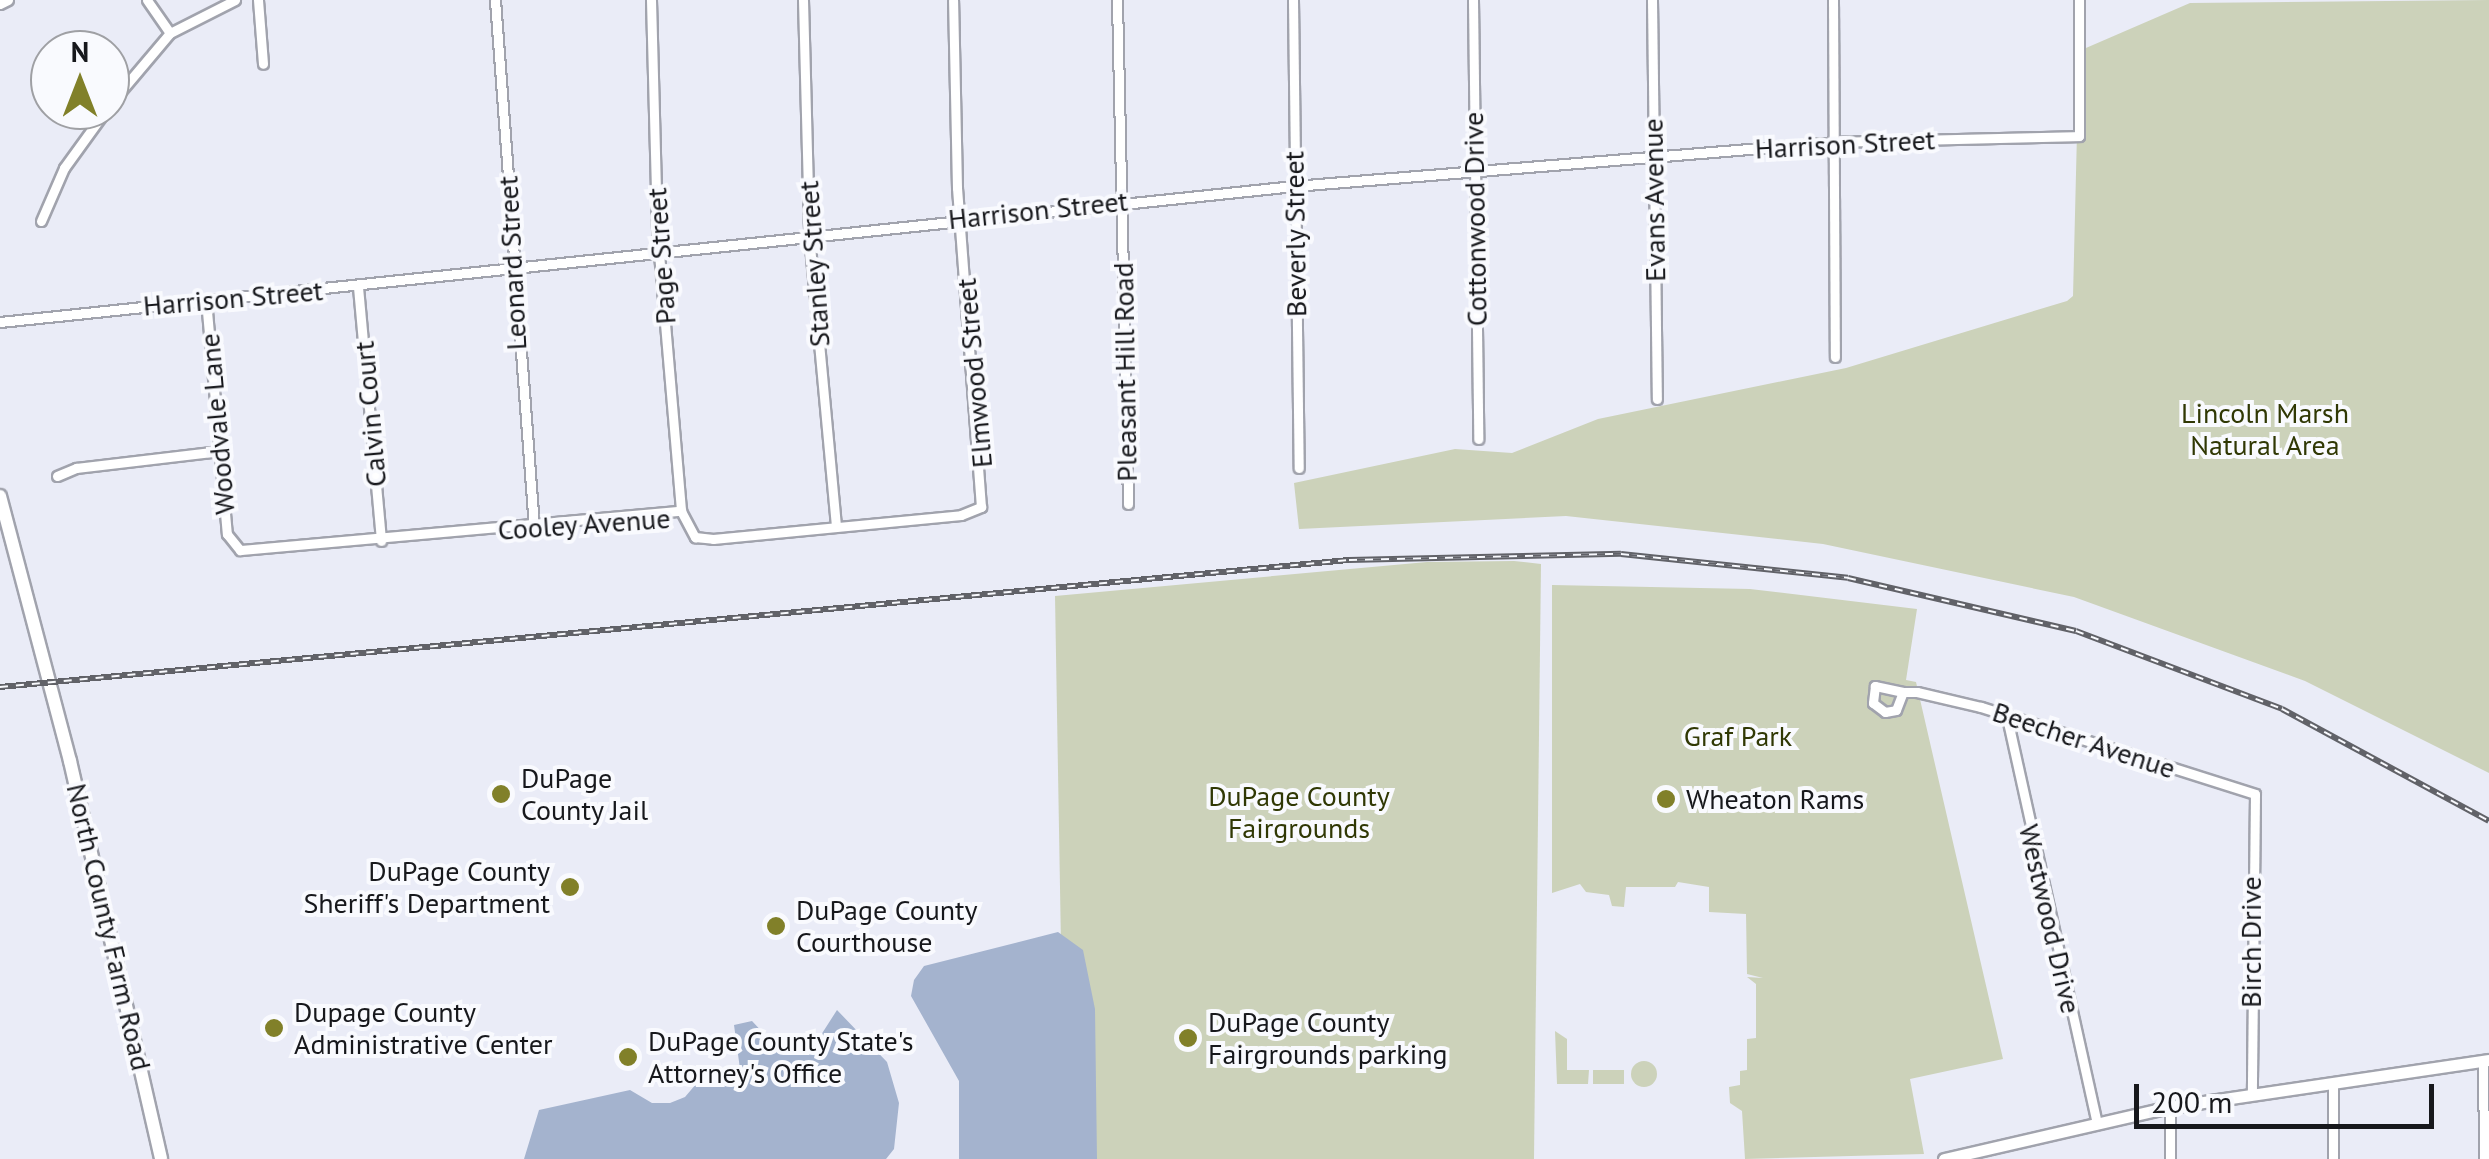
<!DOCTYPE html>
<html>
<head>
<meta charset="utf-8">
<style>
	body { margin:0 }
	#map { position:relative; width:2489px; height:1159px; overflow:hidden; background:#eaecf7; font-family:"PT Sans",sans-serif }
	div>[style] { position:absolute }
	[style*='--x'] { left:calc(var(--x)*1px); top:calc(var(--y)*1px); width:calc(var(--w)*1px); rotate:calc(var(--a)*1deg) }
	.green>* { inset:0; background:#ccd2ba; transform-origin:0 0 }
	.round { border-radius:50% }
	.water>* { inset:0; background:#a4b3ce }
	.roads { filter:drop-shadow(2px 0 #a1a3ad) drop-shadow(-2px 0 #a1a3ad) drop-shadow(0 2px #a1a3ad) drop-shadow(0 -2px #a1a3ad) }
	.minor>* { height:9px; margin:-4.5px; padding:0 4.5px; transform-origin:4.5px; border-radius:4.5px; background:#fff }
	.tertiary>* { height:11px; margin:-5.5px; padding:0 5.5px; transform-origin:5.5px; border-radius:5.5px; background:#fff }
	.secondary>* { height:12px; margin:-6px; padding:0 6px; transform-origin:6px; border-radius:6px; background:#fff }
	.rail>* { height:6px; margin-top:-3px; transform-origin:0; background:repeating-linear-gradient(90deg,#f9fafe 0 8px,#616268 0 16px); box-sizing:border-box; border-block:2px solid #616268 }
	.dots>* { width:28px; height:28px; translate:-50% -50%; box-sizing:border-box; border:5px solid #f9fafe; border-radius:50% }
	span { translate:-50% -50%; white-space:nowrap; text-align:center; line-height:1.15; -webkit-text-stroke:8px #f9fafe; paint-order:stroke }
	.street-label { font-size:28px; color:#17181c }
	.park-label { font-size:28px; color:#303804 }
	.poi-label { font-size:28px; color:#17181c }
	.left { translate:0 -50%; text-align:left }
	.right { translate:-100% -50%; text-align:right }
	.north { position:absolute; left:30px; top:30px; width:100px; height:100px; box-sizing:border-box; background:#f9fafe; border:2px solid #9fa0a4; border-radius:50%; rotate:0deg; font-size:28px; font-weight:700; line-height:40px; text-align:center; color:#17181c }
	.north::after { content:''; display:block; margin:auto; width:35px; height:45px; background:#818029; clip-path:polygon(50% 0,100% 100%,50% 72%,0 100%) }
	.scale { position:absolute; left:2134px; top:1084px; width:300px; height:45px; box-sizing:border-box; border:5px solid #17181c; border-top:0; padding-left:12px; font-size:30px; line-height:35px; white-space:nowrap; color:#17181c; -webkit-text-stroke:8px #f9fafe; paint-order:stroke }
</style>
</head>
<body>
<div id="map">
	<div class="green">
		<i style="clip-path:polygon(2489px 0,2489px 773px,2305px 681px,2074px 597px,1823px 544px,1566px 516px,1299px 529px,1294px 483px,1455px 449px,1512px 453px,1598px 419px,1846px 368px,2067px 301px,2073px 296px,2079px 51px,2190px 3px)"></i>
		<i style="clip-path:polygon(1514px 561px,1541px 564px,1534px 1159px,1074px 1159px,1061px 946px,1055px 596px,1427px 562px)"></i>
		<i style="clip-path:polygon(1552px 585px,1750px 589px,1917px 609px,1906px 680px,1916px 682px,2003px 1059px,1910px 1079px,1924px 1154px,1745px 1159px,1742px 1111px,1730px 1103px,1729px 1087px,1740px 1085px,1740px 1071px,1747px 1070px,1747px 1039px,1756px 1038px,1756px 984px,1747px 977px,1763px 978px,1747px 974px,1746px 914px,1709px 912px,1709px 887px,1678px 882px,1675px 887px,1626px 887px,1624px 907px,1612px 906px,1609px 895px,1586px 892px,1580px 884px,1552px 893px)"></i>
		<i style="clip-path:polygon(1555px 1031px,1567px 1039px,1567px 1070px,1589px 1070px,1588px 1084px,1557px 1084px)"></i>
		<i class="round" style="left:1631px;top:1061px;width:26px;height:26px"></i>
		<i style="left:1593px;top:1070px;width:31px;height:14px"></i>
	</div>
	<div class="water">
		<i style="clip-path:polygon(1058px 932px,1083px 950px,1095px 1009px,1097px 1159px,959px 1159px,959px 1081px,911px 996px,914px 980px,924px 966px)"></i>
		<i style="clip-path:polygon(837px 1010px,887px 1062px,899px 1103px,894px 1149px,886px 1159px,524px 1159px,539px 1110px,630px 1090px,652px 1103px,670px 1103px,685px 1097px,702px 1077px,740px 1069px,734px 1025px,752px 1021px,768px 1038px,797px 1044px,821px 1035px)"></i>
	</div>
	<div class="roads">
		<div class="minor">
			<i style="--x:147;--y:0;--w:40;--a:55.1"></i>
			<i style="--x:258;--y:0;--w:64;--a:85.5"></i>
			<i style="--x:495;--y:0;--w:528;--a:85.77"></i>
			<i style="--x:651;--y:0;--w:230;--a:88.5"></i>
			<i style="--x:657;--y:230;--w:282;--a:85.1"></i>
			<i style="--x:681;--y:511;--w:30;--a:62"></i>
			<i style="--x:695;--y:537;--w:18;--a:6"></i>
			<i style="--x:713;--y:539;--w:249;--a:-5.5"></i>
			<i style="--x:961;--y:515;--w:22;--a:-22"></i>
			<i style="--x:981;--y:507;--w:320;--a:-94.3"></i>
			<i style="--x:957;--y:188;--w:188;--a:-91.2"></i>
			<i style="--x:803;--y:0;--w:235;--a:88.5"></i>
			<i style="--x:809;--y:235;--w:293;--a:84.7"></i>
			<i style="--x:1117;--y:0;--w:504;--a:88.75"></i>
			<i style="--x:1293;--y:0;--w:468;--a:89.3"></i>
			<i style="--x:1473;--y:0;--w:439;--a:89.3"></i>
			<i style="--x:1652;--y:0;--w:399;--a:89.3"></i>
			<i style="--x:1833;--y:0;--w:357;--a:89.7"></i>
			<i style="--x:0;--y:4;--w:9;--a:-27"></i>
			<i style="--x:110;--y:104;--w:93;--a:-49.8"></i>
			<i style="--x:170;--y:33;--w:73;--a:-26.9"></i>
			<i style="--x:41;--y:221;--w:58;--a:-66.5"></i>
			<i style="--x:64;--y:168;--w:72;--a:-54.1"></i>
			<i style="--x:358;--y:287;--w:255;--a:84.8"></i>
			<i style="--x:206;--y:300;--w:235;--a:84.9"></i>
			<i style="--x:227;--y:534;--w:21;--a:51"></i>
			<i style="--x:240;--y:550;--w:443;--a:-5.1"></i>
			<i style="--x:0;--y:322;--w:1301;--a:-6"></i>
			<i style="--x:1294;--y:186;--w:543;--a:-4.65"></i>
			<i style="--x:1835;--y:142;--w:244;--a:-1.4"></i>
			<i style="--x:2079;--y:136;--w:136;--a:-90"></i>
			<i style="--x:57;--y:476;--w:21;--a:-23"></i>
			<i style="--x:76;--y:468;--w:145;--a:-6.7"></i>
			<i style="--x:1903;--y:692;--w:29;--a:-168"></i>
			<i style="--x:1875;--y:686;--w:17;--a:97"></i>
			<i style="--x:1873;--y:703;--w:15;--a:37"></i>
			<i style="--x:1885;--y:712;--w:11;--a:-10"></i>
			<i style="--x:1896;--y:710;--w:19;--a:-69"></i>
			<i style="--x:1903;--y:692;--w:14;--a:0"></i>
			<i style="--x:1917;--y:692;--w:66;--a:13.2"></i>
			<i style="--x:1981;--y:707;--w:287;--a:17.6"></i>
			<i style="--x:2255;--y:794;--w:301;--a:90.6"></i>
			<i style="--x:2006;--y:713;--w:421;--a:77.5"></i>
			<i style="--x:2483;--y:1061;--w:98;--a:89.4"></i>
			<i style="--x:2333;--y:1083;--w:76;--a:90"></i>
			<i style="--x:2170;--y:1107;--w:52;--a:90"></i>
		</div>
		<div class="tertiary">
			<i style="--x:1944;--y:1159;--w:232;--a:-13"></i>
			<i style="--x:2170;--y:1107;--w:322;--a:-8.4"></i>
		</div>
		<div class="secondary">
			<i style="--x:0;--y:496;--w:274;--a:75.2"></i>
			<i style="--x:70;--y:761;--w:408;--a:77.1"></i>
		</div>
	</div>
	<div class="rail">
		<i style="--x:0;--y:687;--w:1355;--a:-5.38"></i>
		<i style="--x:1349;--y:560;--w:272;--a:-1.3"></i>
		<i style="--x:1621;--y:554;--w:228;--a:6"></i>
		<i style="--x:1848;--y:578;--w:234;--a:13.1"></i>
		<i style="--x:2076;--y:631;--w:220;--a:20.7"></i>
		<i style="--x:2282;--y:709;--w:235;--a:28.4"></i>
	</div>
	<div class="dots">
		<i style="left:501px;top:794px;background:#818029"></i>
		<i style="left:1666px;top:799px;background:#818029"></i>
		<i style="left:570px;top:887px;background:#818029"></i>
		<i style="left:776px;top:926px;background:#818029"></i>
		<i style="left:274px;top:1028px;background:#818029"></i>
		<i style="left:1188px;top:1038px;background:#818029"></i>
		<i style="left:628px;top:1057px;background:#818029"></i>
	</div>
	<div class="street-label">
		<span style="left:1845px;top:144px;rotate:-3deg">Harrison Street</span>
		<span style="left:1654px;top:200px;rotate:-91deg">Evans Avenue</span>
		<span style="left:1038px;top:210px;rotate:-6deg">Harrison Street</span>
		<span style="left:1475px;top:219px;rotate:-91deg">Cottonwood Drive</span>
		<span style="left:1295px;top:234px;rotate:-91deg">Beverly Street</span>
		<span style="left:661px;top:256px;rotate:-94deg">Page Street</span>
		<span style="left:512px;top:263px;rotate:-93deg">Leonard Street</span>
		<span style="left:814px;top:264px;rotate:-94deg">Stanley Street</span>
		<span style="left:233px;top:298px;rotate:-5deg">Harrison Street</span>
		<span style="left:1125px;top:372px;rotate:-91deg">Pleasant Hill Road</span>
		<span style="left:974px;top:373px;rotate:-95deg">Elmwood Street</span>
		<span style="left:370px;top:414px;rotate:-95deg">Calvin Court</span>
		<span style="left:217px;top:424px;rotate:-95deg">Woodvale Lane</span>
		<span style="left:584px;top:524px;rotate:-4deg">Cooley Avenue</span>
		<span style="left:2084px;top:740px;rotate:18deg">Beecher Avenue</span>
		<span style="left:2050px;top:919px;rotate:77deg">Westwood Drive</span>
		<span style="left:109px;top:927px;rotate:77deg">North County Farm Road</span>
		<span style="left:2251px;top:942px;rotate:-90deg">Birch Drive</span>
	</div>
	<div class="park-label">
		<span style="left:2265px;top:429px">Lincoln Marsh<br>Natural Area</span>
		<span style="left:1738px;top:736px">Graf Park</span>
		<span style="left:1299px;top:812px">DuPage County<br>Fairgrounds</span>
	</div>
	<div class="poi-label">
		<span class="left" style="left:521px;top:794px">DuPage<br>County Jail</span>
		<span class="left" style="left:1686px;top:799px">Wheaton Rams</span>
		<span class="right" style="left:550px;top:887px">DuPage County<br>Sheriff's Department</span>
		<span class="left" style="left:796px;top:926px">DuPage County<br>Courthouse</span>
		<span class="left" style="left:294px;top:1028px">Dupage County<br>Administrative Center</span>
		<span class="left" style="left:1208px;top:1038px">DuPage County<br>Fairgrounds parking</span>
		<span class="left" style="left:648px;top:1057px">DuPage County State's<br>Attorney's Office</span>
	</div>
	<div class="north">N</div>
	<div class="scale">200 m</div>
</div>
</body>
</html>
